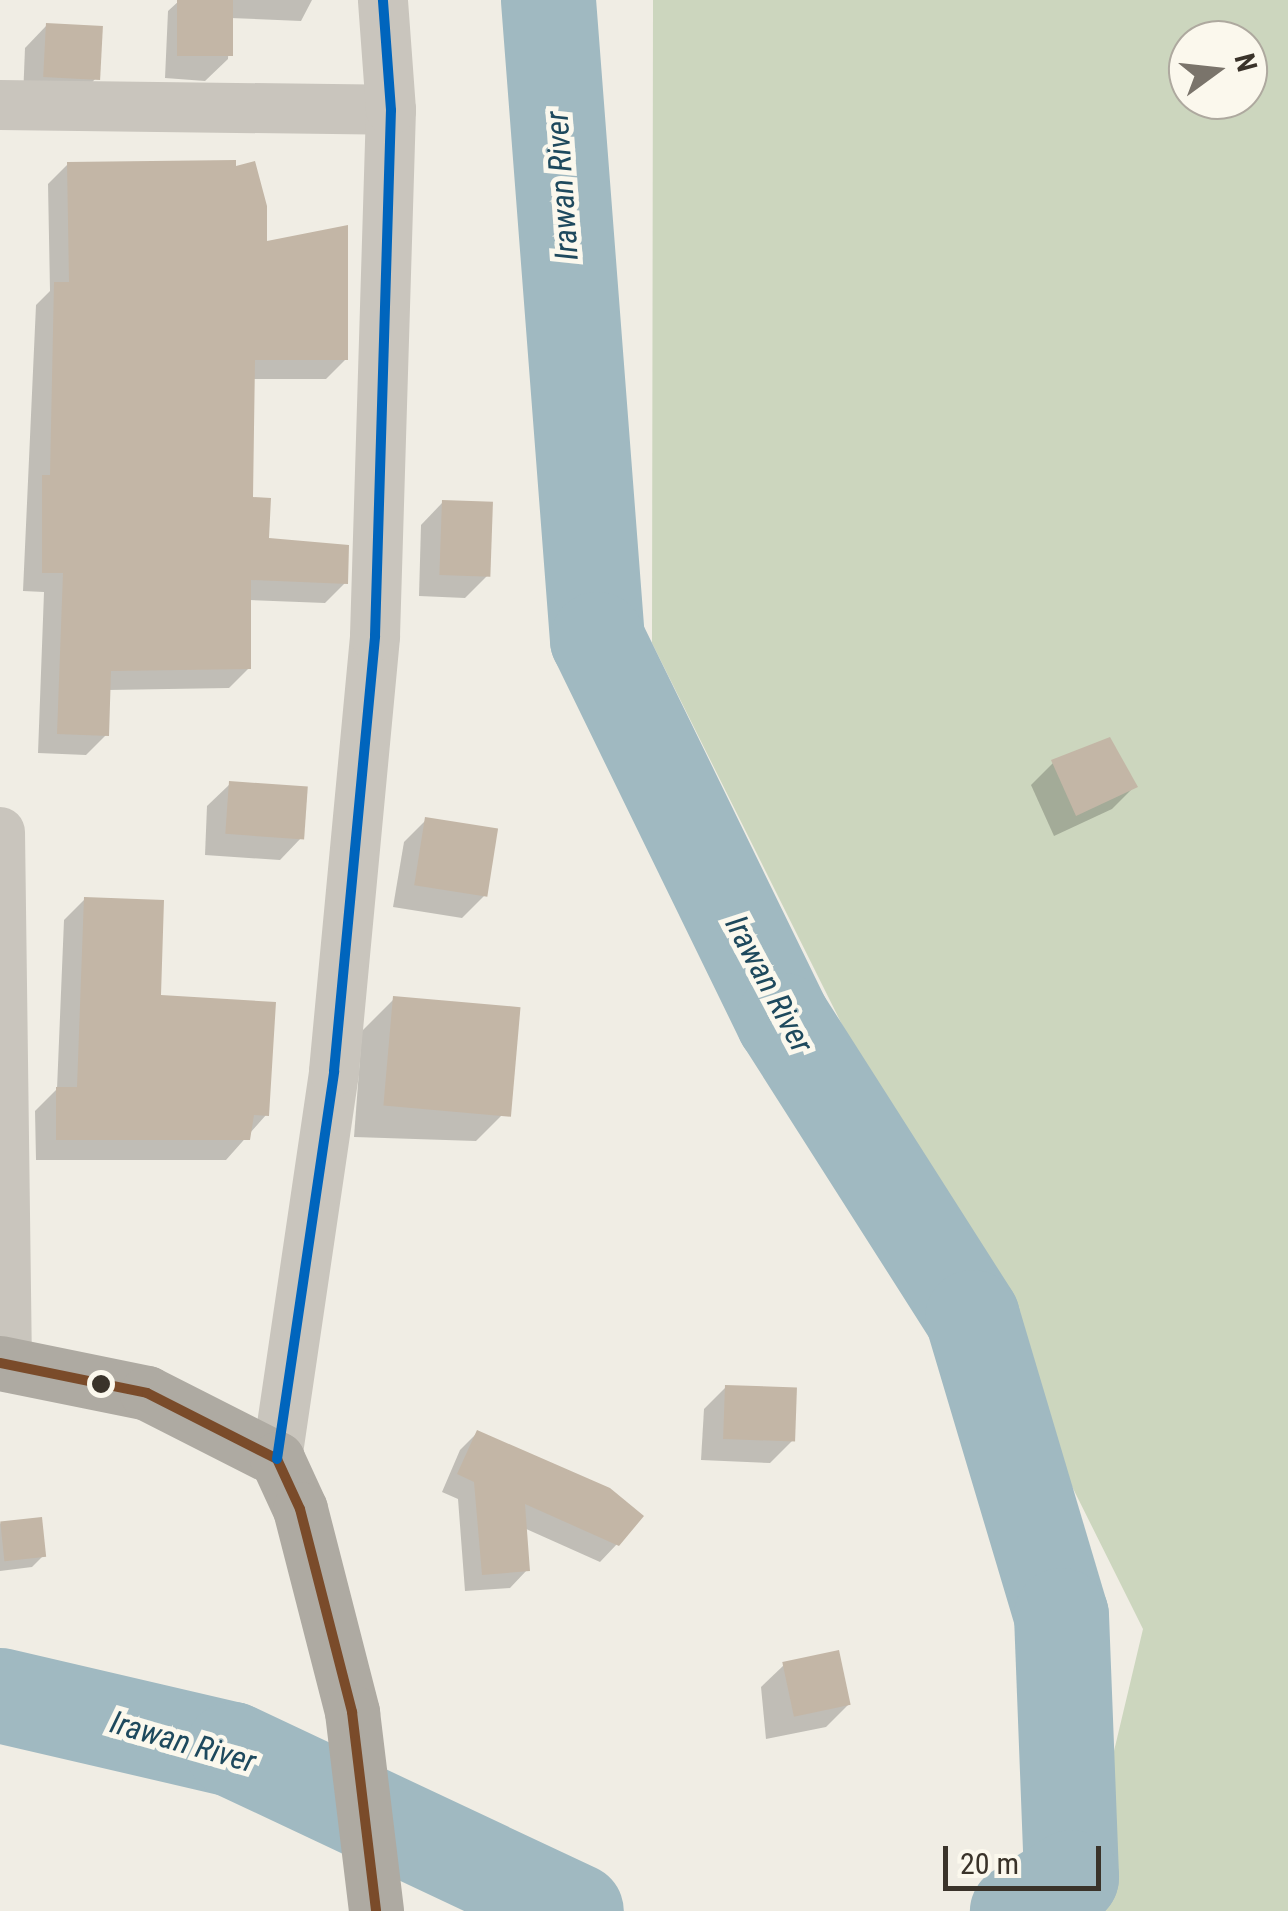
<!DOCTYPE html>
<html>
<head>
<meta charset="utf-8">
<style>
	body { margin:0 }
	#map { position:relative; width:1288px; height:1911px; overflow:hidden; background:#f0ede4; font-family:"Roboto Condensed",sans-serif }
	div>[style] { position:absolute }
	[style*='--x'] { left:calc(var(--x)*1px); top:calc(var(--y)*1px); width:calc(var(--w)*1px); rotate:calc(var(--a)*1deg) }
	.green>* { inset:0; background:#ccd6be }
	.shadow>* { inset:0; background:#0003 }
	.river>* { height:95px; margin:-47.5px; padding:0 47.5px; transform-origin:47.5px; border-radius:47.5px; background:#a0b9c1 }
	.building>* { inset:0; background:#c3b6a6; transform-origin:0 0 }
	.minor>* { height:50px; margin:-25px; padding:0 25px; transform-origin:25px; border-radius:25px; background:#c9c5bd }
	.primary>* { height:55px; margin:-27.5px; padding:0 27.5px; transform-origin:27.5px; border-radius:27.5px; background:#aeaaa2 }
	.bus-1>* { height:10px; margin:-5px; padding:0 5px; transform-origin:5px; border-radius:5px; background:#7a4b2a }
	.bus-2>* { height:10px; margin:-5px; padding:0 5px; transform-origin:5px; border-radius:5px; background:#0065bd }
	.dots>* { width:28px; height:28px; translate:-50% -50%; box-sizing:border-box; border:5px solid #fbf8ed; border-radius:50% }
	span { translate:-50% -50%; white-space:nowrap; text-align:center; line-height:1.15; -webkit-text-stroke:10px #fbf8ed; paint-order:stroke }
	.water-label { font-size:32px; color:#1e495d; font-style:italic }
	.north { position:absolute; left:1168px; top:20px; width:100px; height:100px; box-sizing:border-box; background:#fbf8ed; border:2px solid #aea99f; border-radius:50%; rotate:75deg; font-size:28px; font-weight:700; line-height:40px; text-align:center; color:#3a332a }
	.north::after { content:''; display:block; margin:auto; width:35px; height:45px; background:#7a746b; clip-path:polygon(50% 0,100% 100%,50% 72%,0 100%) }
	.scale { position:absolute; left:943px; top:1846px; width:158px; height:45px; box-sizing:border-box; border:5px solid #3a332a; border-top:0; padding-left:12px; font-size:30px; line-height:35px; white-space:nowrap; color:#3a332a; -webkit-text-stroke:8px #fbf8ed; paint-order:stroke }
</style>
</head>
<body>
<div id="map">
	<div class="green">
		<i style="clip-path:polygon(evenodd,653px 0,1288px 0,1288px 1911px,1076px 1911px,1143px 1629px,652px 643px,653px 0,1188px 40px,1248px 40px,1248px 100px,1188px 100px,1188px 40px)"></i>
	</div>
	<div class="shadow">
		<i style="clip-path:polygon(180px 0,312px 0,301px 21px,230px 18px,228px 59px,205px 81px,165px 78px,168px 11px)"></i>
		<i style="clip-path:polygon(47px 25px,98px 76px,76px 99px,23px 98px,25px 48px)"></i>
		<i style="clip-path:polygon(68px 164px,265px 244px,346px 359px,326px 379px,253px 379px,250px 500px,266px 541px,345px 583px,325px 603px,249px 600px,249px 668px,229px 688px,108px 690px,106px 735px,86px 755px,38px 753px,44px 592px,23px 591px,36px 305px,50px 291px,48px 184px)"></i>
		<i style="clip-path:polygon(443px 502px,487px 576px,465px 598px,419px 596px,421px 525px)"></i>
		<i style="clip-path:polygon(1053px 763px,1134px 787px,1112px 809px,1054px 836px,1031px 785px)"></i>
		<i style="clip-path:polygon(230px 784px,302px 837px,280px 860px,205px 855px,207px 806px)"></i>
		<i style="clip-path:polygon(426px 820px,484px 896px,462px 918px,393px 907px,404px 842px)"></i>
		<i style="clip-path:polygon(85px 899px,158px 997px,266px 1115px,226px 1160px,36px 1160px,35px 1111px,57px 1089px,64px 920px)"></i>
		<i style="clip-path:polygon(394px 999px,508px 1109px,476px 1141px,354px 1137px,362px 1031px)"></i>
		<i style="clip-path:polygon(726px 1387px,792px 1441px,770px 1463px,701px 1460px,704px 1409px)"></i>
		<i style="clip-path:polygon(477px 1433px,617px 1544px,600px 1562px,524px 1528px,527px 1570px,510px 1588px,465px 1591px,458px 1499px,442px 1492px,460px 1450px)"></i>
		<i style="clip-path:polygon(0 1523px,43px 1556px,32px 1567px,0 1571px)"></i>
		<i style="clip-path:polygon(784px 1665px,849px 1704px,826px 1727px,766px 1739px,761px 1687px)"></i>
	</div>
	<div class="river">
		<i style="--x:548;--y:0;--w:641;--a:85.62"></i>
		<i style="--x:597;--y:639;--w:424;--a:64"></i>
		<i style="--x:783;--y:1020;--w:352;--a:57.5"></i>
		<i style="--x:972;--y:1317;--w:311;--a:73.4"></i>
		<i style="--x:1061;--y:1615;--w:262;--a:87.8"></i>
		<i style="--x:1071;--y:1877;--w:64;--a:147.8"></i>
		<i style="--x:0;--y:1695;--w:238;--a:13.1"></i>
		<i style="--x:232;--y:1749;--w:380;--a:25.2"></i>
	</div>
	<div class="building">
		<i style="left:177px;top:0;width:56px;height:56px"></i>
		<i style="left:46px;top:23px;width:57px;height:54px;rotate:3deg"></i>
		<i style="clip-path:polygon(236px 160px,236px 166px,255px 161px,267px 206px,267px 241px,348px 225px,348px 360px,255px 360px,253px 497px,271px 498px,269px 538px,349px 545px,348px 584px,251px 580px,251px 669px,111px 671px,109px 736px,57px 734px,63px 573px,42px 573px,42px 475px,50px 475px,54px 282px,69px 282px,67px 162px)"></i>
		<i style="left:442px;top:500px;width:51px;height:75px;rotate:2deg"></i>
		<i style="clip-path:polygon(1110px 737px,1138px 787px,1076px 816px,1051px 760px)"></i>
		<i style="left:229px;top:781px;width:79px;height:53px;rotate:4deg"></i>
		<i style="left:425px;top:817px;width:74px;height:69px;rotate:9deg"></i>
		<i style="clip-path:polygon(84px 897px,164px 900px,161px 995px,276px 1002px,269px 1116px,254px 1115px,250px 1140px,56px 1140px,56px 1087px,77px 1087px)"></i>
		<i style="left:393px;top:996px;width:128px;height:110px;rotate:5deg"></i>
		<i style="left:725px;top:1385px;width:72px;height:54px;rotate:2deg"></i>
		<i style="clip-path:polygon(477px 1430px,610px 1488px,644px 1516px,619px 1546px,525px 1504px,530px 1571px,482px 1575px,474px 1482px,457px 1474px)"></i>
		<i style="left:42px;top:1517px;width:40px;height:42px;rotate:84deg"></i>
		<i style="left:839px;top:1650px;width:56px;height:58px;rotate:78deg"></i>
	</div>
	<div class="minor">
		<i style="--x:0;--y:105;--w:391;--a:0.7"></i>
		<i style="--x:0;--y:832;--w:532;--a:89.25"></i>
		<i style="--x:277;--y:1459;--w:392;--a:-81.6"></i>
		<i style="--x:334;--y:1071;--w:437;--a:-84.6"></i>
		<i style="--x:375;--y:636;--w:526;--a:-88.26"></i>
		<i style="--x:391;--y:110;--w:110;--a:-94.2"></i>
	</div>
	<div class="primary">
		<i style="--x:0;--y:1363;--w:150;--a:11.5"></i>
		<i style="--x:147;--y:1393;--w:146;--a:26.9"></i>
		<i style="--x:277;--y:1459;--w:55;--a:65.3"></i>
		<i style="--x:300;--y:1509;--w:210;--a:75.6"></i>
		<i style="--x:352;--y:1712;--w:200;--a:83.1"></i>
	</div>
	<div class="bus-1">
		<i style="--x:0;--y:1363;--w:150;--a:11.5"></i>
		<i style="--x:147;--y:1393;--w:146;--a:26.9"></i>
		<i style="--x:277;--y:1459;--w:55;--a:65.3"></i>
		<i style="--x:300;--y:1509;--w:210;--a:75.6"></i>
		<i style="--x:352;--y:1712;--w:200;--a:83.1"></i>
	</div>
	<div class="bus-2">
		<i style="--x:277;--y:1459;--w:392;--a:-81.6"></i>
		<i style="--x:334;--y:1071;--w:437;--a:-84.6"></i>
		<i style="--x:375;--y:636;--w:526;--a:-88.26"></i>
		<i style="--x:391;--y:110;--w:110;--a:-94.2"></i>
	</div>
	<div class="dots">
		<i style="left:101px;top:1384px;background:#3a332a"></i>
	</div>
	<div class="water-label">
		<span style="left:562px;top:186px;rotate:-94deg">Irawan River</span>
		<span style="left:769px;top:984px;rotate:62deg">Irawan River</span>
		<span style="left:183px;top:1742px;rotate:16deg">Irawan River</span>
	</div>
	<div class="north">N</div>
	<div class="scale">20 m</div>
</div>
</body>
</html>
